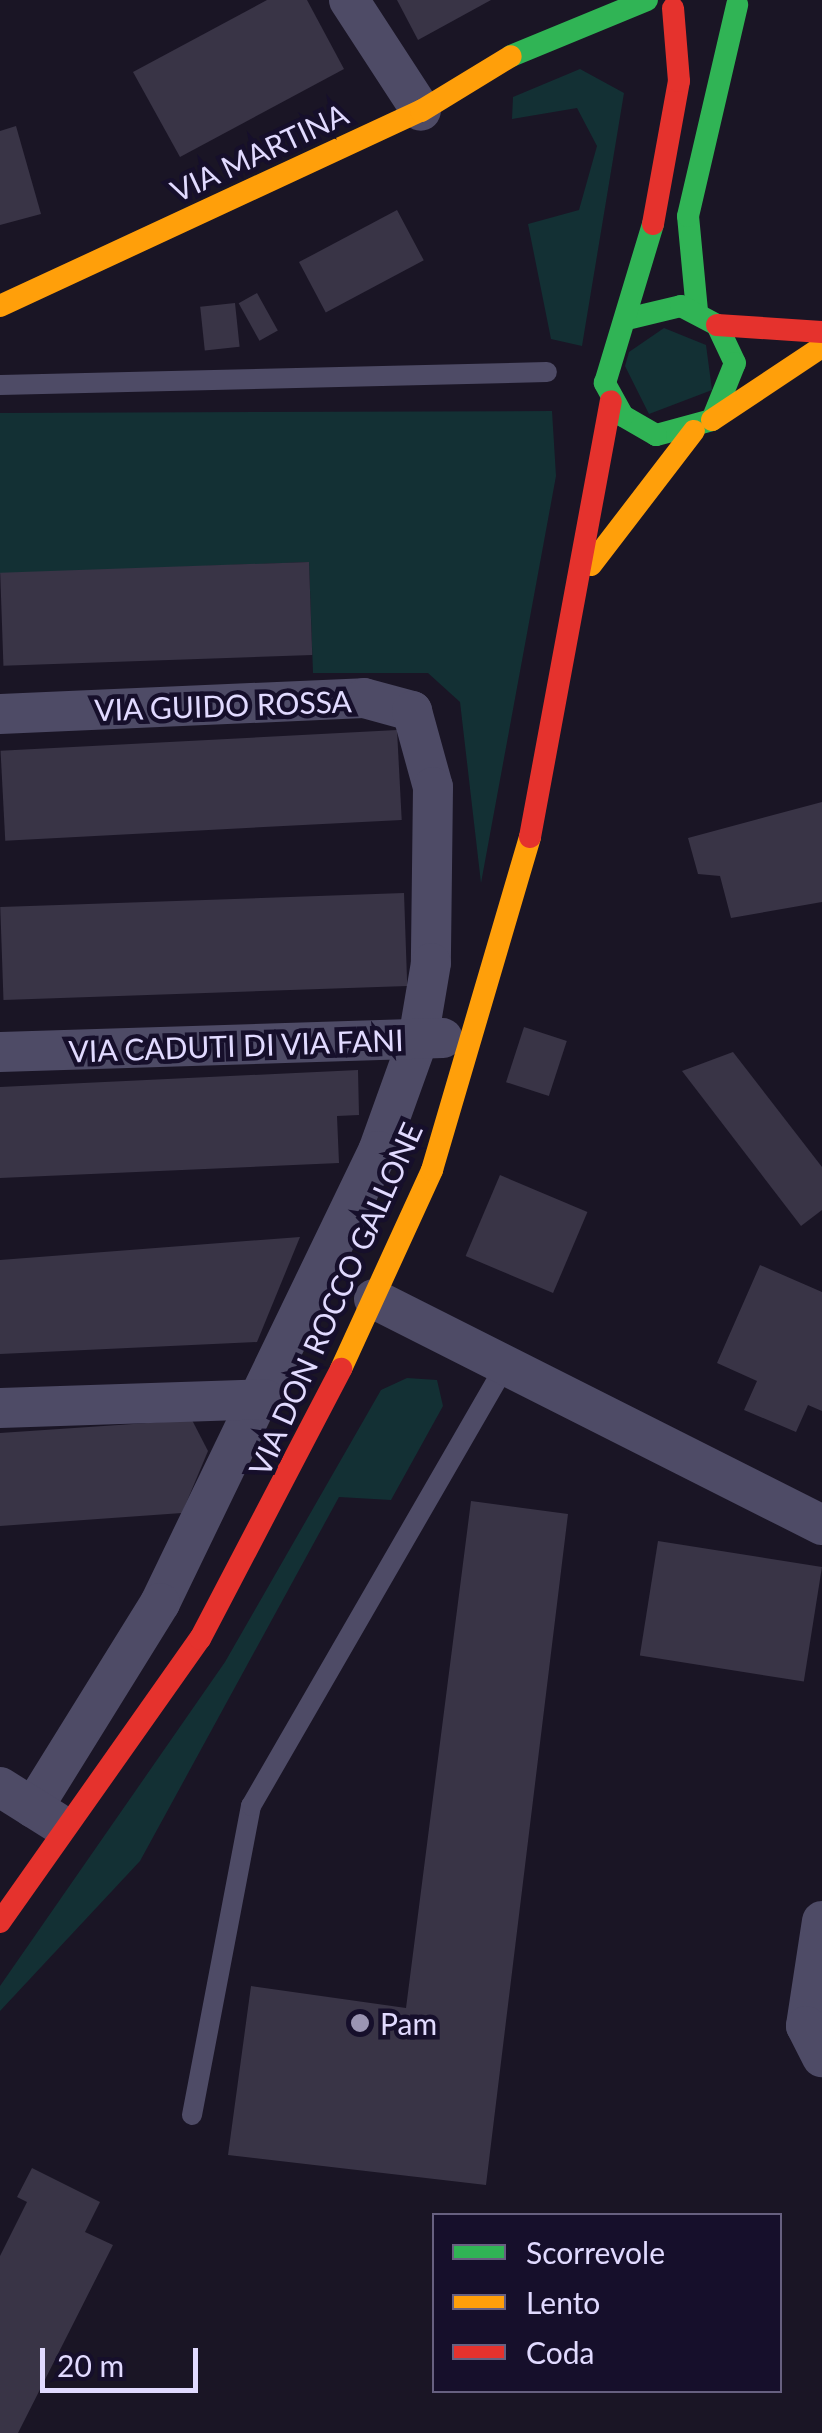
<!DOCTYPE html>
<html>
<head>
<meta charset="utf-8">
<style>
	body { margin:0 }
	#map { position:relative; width:822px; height:2433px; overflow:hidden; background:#1a1525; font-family:Lato,sans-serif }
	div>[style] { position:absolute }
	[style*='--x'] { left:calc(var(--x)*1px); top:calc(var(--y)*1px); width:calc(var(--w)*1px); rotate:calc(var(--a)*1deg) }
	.green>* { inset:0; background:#133034 }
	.building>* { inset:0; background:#393446; transform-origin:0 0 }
	.lane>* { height:20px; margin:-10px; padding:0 10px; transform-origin:10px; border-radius:10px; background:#4e4b66 }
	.street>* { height:40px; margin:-20px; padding:0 20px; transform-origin:20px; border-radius:20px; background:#4e4b66 }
	.fast>* { height:22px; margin:-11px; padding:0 11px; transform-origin:11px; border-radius:11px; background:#30b455 }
	.slow>* { height:22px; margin:-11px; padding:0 11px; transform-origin:11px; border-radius:11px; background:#ff9f0a }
	.jam>* { height:22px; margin:-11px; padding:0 11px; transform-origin:11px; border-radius:11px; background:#e5322d }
	.dots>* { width:28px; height:28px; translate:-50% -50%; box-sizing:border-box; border:5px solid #160f2b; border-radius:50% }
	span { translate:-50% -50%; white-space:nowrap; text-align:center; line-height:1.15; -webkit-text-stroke:9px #160f2b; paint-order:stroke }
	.street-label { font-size:30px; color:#e1daff }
	.poi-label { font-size:30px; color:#e1daff }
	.left { translate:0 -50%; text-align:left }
	.legend { position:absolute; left:432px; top:2213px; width:350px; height:180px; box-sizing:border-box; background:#160f2b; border:2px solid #676080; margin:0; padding:12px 18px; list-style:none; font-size:30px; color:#e1daff }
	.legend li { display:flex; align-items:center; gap:20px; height:50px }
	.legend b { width:50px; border:2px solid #676080 }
	.scale { position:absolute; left:40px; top:2348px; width:158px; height:45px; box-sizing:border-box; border:5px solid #e1daff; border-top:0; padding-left:12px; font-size:30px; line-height:35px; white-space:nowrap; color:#e1daff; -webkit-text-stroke:8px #160f2b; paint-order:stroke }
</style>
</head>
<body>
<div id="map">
	<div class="green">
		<i style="clip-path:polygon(580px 69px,624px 93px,582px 346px,551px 339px,528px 224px,579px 210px,597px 146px,577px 108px,512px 119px,513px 97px)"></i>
		<i style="clip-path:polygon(664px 328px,706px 345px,712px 390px,649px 414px,625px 366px,629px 352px)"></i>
		<i style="clip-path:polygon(552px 411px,556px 476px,481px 883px,460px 702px,428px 673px,313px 673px,309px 562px,0 574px,0 413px)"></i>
		<i style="clip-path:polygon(407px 1378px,437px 1380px,443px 1406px,391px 1500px,339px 1497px,140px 1861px,0 2011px,0 1986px,225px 1662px,381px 1390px)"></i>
	</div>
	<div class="building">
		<i style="clip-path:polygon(267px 0,307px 0,344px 69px,180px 157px,133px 72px)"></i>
		<i style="clip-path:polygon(397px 0,491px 0,418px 40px)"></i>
		<i style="clip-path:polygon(16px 126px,41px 214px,0 225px,0 131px)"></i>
		<i style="left:397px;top:210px;width:57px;height:111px;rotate:62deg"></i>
		<i style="left:257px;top:293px;width:43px;height:21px;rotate:61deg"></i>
		<i style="left:235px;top:303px;width:44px;height:35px;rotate:84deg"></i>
		<i style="left:309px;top:562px;width:93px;height:309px;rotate:88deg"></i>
		<i style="left:397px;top:730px;width:90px;height:397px;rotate:87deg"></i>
		<i style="clip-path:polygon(822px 802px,822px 902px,731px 918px,720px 876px,698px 874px,688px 838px)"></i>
		<i style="left:404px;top:893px;width:93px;height:404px;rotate:88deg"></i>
		<i style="left:524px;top:1027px;width:45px;height:58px;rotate:18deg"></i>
		<i style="clip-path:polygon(733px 1052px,822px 1167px,822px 1210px,801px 1226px,682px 1071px)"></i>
		<i style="clip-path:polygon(358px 1070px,359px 1115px,337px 1116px,339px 1163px,0 1178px,0 1087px)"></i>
		<i style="left:500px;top:1175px;width:95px;height:88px;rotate:23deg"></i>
		<i style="clip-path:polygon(300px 1237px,257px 1342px,0 1354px,0 1260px)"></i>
		<i style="clip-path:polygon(760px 1265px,822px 1292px,822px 1411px,808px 1405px,796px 1432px,744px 1410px,757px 1381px,717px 1363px)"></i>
		<i style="clip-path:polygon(192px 1420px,208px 1451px,182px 1513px,0 1526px,0 1433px)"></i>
		<i style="clip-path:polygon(471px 1501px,568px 1514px,486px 2185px,228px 2155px,251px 1986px,406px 2008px)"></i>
		<i style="left:658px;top:1541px;width:166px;height:116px;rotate:9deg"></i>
		<i style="clip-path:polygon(32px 2168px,100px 2202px,85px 2232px,113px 2245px,18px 2433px,0 2433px,0 2256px,27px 2202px,17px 2197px)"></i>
	</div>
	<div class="lane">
		<i style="--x:0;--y:385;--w:547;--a:-1.36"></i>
		<i style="--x:192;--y:2115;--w:315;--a:-79.2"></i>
		<i style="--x:251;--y:1806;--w:508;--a:-60"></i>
	</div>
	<div class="street">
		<i style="--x:349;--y:0;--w:132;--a:57"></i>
		<i style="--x:0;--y:714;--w:364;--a:-2.5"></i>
		<i style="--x:364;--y:698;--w:50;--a:15.2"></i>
		<i style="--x:412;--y:711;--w:79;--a:74.6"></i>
		<i style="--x:433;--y:787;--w:176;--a:90.7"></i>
		<i style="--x:431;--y:963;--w:78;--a:99.6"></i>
		<i style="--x:418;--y:1040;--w:118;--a:109.8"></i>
		<i style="--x:378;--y:1151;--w:502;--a:115.75"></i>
		<i style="--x:160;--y:1603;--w:241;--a:121.8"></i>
		<i style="--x:0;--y:1052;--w:443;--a:-1.8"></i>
		<i style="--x:374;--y:1299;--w:502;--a:26.77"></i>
		<i style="--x:0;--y:1408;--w:265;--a:-1.9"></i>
		<i style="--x:0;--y:1787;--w:66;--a:32"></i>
		<i style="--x:822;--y:1921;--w:106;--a:98.7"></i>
		<i style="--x:806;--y:2026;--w:35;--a:63"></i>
	</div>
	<div class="fast">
		<i style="--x:511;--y:56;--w:147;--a:-22.4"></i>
		<i style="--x:697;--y:311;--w:95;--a:-95.4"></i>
		<i style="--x:688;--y:216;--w:217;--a:-76.9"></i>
		<i style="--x:631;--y:318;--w:51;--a:-13.5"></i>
		<i style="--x:681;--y:306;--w:41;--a:27.8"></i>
		<i style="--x:717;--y:325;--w:42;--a:64.7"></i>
		<i style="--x:735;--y:363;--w:61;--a:112"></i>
		<i style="--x:712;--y:420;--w:58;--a:165"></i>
		<i style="--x:656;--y:435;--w:38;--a:-150"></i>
		<i style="--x:623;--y:416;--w:38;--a:-119"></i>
		<i style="--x:605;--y:383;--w:166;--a:-73.2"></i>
	</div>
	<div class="slow">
		<i style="--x:0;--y:306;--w:464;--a:-24.9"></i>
		<i style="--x:421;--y:111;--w:105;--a:-31.4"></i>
		<i style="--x:712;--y:420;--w:132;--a:-33.6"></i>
		<i style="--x:591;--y:565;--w:169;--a:-52.5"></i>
		<i style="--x:341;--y:1369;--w:219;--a:-65.4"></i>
		<i style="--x:432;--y:1170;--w:347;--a:-73.6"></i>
	</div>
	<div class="jam">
		<i style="--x:653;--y:224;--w:145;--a:-79.7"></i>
		<i style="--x:679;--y:81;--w:73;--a:-94.7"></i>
		<i style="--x:717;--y:325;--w:105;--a:3.8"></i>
		<i style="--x:530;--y:837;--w:443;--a:-79.5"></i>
		<i style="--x:0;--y:1922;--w:347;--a:-54.8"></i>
		<i style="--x:200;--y:1639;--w:305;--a:-62.4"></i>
	</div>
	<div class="dots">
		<i style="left:360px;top:2023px;background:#9b95b3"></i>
	</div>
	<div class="street-label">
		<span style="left:259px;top:152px;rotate:-25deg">VIA MARTINA</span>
		<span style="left:223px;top:705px;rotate:-2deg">VIA GUIDO ROSSA</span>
		<span style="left:236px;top:1045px;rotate:-2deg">VIA CADUTI DI VIA FANI</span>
		<span style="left:335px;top:1299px;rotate:-66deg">VIA DON ROCCO GALLONE</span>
	</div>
	<div class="poi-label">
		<span class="left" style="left:380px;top:2023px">Pam</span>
	</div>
	<ul class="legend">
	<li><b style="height:12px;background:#30b455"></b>Scorrevole</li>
	<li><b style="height:12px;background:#ff9f0a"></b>Lento</li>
	<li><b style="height:12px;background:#e5322d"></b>Coda</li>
	</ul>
	<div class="scale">20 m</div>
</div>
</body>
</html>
